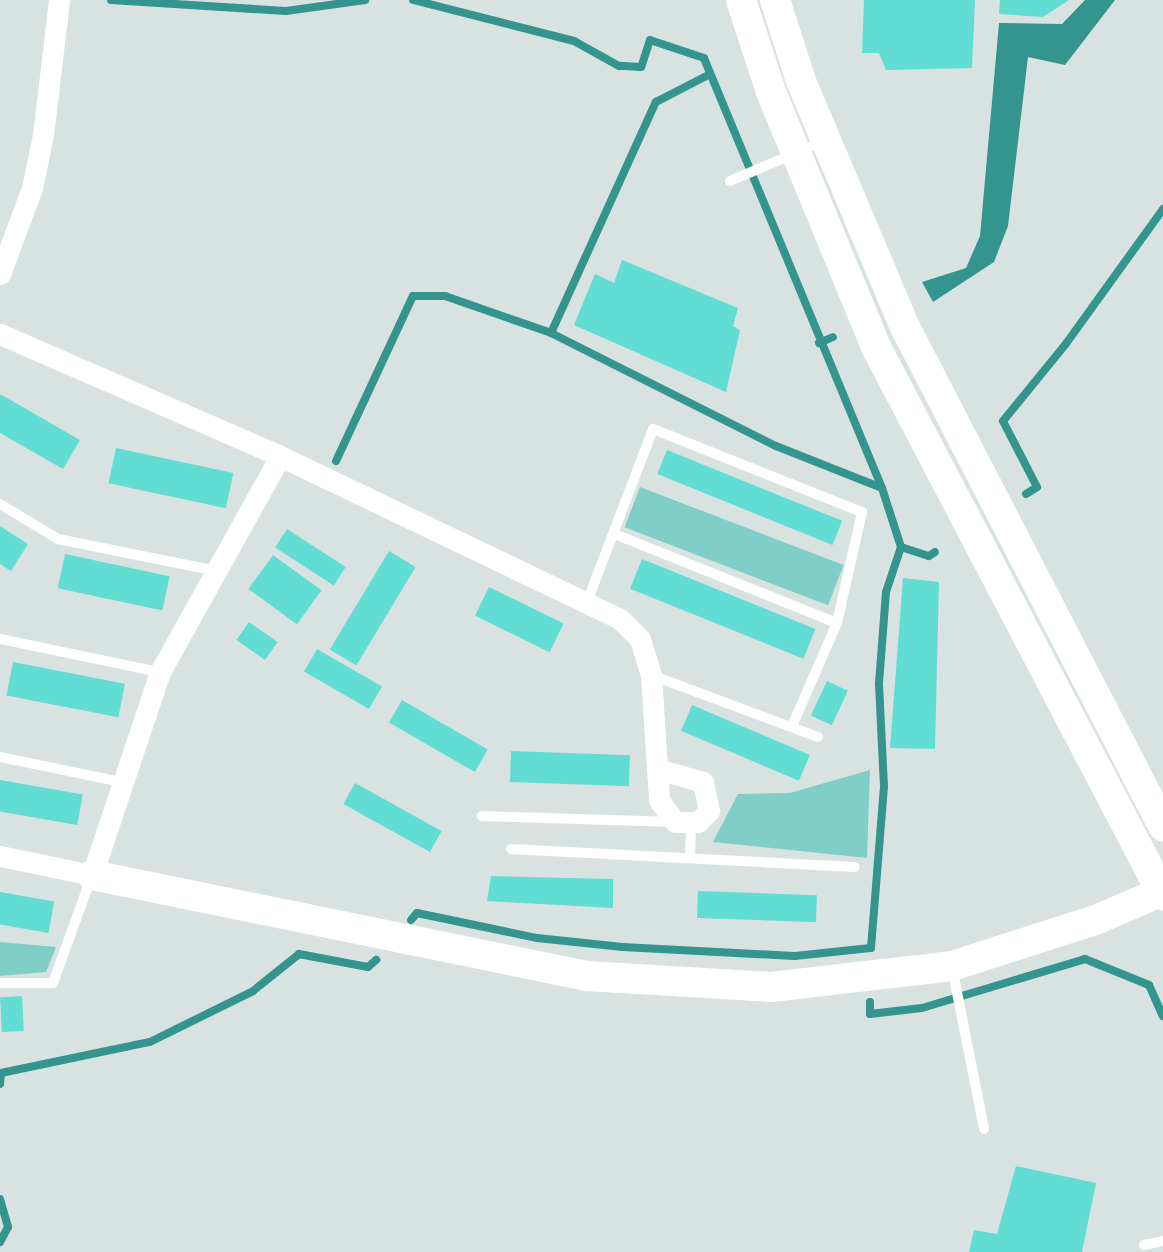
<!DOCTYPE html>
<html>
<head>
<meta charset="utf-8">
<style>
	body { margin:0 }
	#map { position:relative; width:1163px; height:1252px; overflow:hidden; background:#d8e2e1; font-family:Arial,sans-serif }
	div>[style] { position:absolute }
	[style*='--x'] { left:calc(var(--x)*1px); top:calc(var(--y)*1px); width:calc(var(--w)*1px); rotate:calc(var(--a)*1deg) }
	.green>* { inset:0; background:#80cec8; transform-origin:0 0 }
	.water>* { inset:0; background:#34948e }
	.stream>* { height:8px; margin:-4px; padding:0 4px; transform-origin:4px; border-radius:4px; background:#34948e }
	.building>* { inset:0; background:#62ddd4; transform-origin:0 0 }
	.lane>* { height:10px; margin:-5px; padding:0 5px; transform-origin:5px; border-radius:5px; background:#fff }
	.street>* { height:21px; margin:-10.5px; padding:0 10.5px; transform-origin:10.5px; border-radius:10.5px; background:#fff }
	.secondary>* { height:30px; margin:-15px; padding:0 15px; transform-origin:15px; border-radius:15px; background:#fff }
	span { translate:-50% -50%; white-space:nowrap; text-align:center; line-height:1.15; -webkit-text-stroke:4.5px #e5f0ee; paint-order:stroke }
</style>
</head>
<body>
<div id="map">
	<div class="green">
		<i style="left:640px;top:487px;width:218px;height:43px;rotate:21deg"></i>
		<i style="clip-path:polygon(870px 770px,867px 858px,713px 842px,738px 794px,790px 793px)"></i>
		<i style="clip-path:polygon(0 942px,56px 947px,46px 972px,0 976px)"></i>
	</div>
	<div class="water">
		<i style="clip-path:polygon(1085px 0,1115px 0,1065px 65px,1028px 57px,1008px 226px,994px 262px,933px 302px,922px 282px,966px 268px,980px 236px,999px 23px,1062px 24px)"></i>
	</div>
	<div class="stream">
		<i style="--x:111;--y:0;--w:175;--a:3.6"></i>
		<i style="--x:286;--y:11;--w:80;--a:-7.9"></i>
		<i style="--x:551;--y:333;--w:254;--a:-65.6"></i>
		<i style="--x:656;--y:102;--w:61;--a:-27.4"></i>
		<i style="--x:819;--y:343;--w:15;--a:-23"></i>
		<i style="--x:336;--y:461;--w:182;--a:-65"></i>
		<i style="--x:413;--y:296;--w:32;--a:0"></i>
		<i style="--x:445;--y:296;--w:112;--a:19.2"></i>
		<i style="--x:551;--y:333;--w:252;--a:26.7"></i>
		<i style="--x:776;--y:446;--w:114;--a:21.6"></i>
		<i style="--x:1026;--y:494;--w:13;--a:-32"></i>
		<i style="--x:1037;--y:487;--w:74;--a:-117.3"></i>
		<i style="--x:1003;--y:421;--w:98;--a:-50.8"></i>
		<i style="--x:1065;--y:345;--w:168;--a:-54.2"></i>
		<i style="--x:901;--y:547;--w:29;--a:18"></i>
		<i style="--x:929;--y:556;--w:7;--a:-34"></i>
		<i style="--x:411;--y:920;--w:9;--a:-49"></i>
		<i style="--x:417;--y:913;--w:123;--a:11.8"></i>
		<i style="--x:537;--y:938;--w:86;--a:6"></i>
		<i style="--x:623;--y:947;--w:172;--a:3"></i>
		<i style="--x:795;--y:956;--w:76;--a:-6"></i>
		<i style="--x:871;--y:948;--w:162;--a:-85.4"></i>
		<i style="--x:884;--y:787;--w:104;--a:-92.8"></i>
		<i style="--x:879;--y:683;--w:91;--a:-85.6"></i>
		<i style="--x:886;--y:592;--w:47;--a:-71.6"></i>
		<i style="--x:901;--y:547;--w:62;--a:-107.9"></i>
		<i style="--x:882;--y:488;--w:465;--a:-112.5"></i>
		<i style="--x:704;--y:58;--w:57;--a:-161.6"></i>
		<i style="--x:650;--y:40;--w:28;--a:108"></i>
		<i style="--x:641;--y:67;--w:22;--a:-177"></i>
		<i style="--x:619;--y:66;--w:51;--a:-150.9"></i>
		<i style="--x:574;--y:41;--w:166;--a:-165.7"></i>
		<i style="--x:870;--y:1002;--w:12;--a:90"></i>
		<i style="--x:870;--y:1014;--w:52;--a:-6.6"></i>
		<i style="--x:922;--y:1008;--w:170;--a:-16.7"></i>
		<i style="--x:1085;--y:959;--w:69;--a:22.1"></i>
		<i style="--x:1149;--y:985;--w:34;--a:66"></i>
		<i style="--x:0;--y:1084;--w:11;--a:-85"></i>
		<i style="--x:1;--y:1073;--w:152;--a:-11.8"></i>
		<i style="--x:150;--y:1042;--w:115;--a:-26.3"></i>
		<i style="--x:253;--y:991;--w:59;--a:-38.8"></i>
		<i style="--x:299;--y:954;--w:70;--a:10.7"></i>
		<i style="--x:368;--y:967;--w:11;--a:-41"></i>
		<i style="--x:0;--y:1199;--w:29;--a:74"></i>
		<i style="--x:8;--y:1227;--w:17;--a:118"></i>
	</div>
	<div class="building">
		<i style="clip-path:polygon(864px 0,975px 0,972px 68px,886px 70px,879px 53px,862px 53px)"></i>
		<i style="clip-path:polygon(1000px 0,1069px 0,1043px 17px,999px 14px)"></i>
		<i style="clip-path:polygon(622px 260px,738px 308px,733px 326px,740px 330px,726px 392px,574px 325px,595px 274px,614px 283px)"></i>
		<i style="clip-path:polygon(0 394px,80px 440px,63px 469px,0 433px)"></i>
		<i style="left:116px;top:448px;width:120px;height:36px;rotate:12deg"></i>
		<i style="left:667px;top:450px;width:189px;height:26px;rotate:22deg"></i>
		<i style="clip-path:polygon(0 526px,28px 544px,11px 571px,0 564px)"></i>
		<i style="left:287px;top:529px;width:70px;height:22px;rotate:33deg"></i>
		<i style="left:389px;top:551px;width:31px;height:115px;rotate:31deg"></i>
		<i style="left:65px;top:554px;width:107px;height:35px;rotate:12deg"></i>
		<i style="left:273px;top:555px;width:60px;height:42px;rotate:36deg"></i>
		<i style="left:642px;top:559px;width:187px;height:32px;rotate:22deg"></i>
		<i style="clip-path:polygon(903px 578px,939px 582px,935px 749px,890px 748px)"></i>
		<i style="left:489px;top:587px;width:83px;height:32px;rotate:26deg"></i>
		<i style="left:249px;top:622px;width:35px;height:22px;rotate:35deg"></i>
		<i style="left:317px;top:649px;width:75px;height:26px;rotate:30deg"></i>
		<i style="left:13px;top:662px;width:114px;height:34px;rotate:11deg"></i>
		<i style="left:827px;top:681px;width:23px;height:38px;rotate:25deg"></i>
		<i style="left:402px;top:700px;width:99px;height:26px;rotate:30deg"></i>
		<i style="left:692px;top:705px;width:128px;height:28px;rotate:23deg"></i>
		<i style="left:511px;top:751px;width:119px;height:31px;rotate:2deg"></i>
		<i style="left:0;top:780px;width:84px;height:31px;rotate:10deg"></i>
		<i style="left:355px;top:783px;width:99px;height:24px;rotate:29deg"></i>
		<i style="clip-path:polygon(491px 876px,613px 879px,613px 908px,487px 901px)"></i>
		<i style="left:698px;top:891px;width:119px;height:27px;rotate:2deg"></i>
		<i style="left:0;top:892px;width:55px;height:32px;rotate:10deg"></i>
		<i style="left:22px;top:996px;width:35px;height:22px;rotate:87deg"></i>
		<i style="clip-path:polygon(1016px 1166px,1096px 1183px,1082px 1252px,969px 1252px,974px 1230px,997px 1234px)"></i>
	</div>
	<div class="lane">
		<i style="--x:730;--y:181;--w:102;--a:-23.1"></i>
		<i style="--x:0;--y:504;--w:68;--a:31.1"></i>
		<i style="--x:58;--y:539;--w:162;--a:11.4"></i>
		<i style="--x:587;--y:602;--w:185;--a:-69.1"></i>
		<i style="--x:653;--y:429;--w:225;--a:21.7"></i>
		<i style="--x:862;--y:512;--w:114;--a:102.7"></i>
		<i style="--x:837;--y:623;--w:240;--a:-158.2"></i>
		<i style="--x:0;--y:639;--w:163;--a:11.7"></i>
		<i style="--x:651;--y:675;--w:178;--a:20.4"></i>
		<i style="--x:793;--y:724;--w:110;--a:-66.5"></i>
		<i style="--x:0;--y:757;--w:128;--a:11.7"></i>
		<i style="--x:482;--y:816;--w:192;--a:1.8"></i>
		<i style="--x:511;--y:849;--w:344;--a:3"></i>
		<i style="--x:690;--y:856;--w:34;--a:-88"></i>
		<i style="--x:952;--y:967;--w:165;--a:78.8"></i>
		<i style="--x:0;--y:983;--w:53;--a:0"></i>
		<i style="--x:53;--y:983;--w:115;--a:-70.1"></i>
		<i style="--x:1144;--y:1245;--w:19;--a:-12"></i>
	</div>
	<div class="street">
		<i style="--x:0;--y:274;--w:92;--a:-69.6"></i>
		<i style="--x:32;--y:188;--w:54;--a:-78.3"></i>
		<i style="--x:43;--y:135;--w:136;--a:-83.2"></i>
		<i style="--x:0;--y:334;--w:305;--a:23.5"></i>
		<i style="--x:280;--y:456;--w:377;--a:25.6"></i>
		<i style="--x:620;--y:619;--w:28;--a:45"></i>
		<i style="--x:640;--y:639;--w:38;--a:73"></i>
		<i style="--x:651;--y:675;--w:94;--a:86.3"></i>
		<i style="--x:657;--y:769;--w:31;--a:86"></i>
		<i style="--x:659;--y:800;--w:27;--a:54"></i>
		<i style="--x:675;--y:822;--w:23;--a:0"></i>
		<i style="--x:698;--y:822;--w:16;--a:-45"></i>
		<i style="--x:709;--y:811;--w:30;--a:-102"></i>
		<i style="--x:703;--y:782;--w:48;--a:-164.2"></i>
		<i style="--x:0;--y:856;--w:94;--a:11.7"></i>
		<i style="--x:92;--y:875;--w:214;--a:-71.5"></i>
		<i style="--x:160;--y:672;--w:247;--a:-60.9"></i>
	</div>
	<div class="secondary">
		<i style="--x:741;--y:0;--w:97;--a:71.9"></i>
		<i style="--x:771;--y:92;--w:276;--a:67.6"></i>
		<i style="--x:876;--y:347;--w:619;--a:62.36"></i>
		<i style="--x:775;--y:0;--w:85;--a:72.2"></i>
		<i style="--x:801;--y:81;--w:269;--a:67.1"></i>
		<i style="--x:906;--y:329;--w:560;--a:62.66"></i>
		<i style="--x:92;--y:875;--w:505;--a:11.53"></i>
		<i style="--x:587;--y:976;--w:184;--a:3.4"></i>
		<i style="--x:771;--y:987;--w:182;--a:-6.6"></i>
		<i style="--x:952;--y:966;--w:153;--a:-17.8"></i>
		<i style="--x:1098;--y:919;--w:71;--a:-23.3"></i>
	</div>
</div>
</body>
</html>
